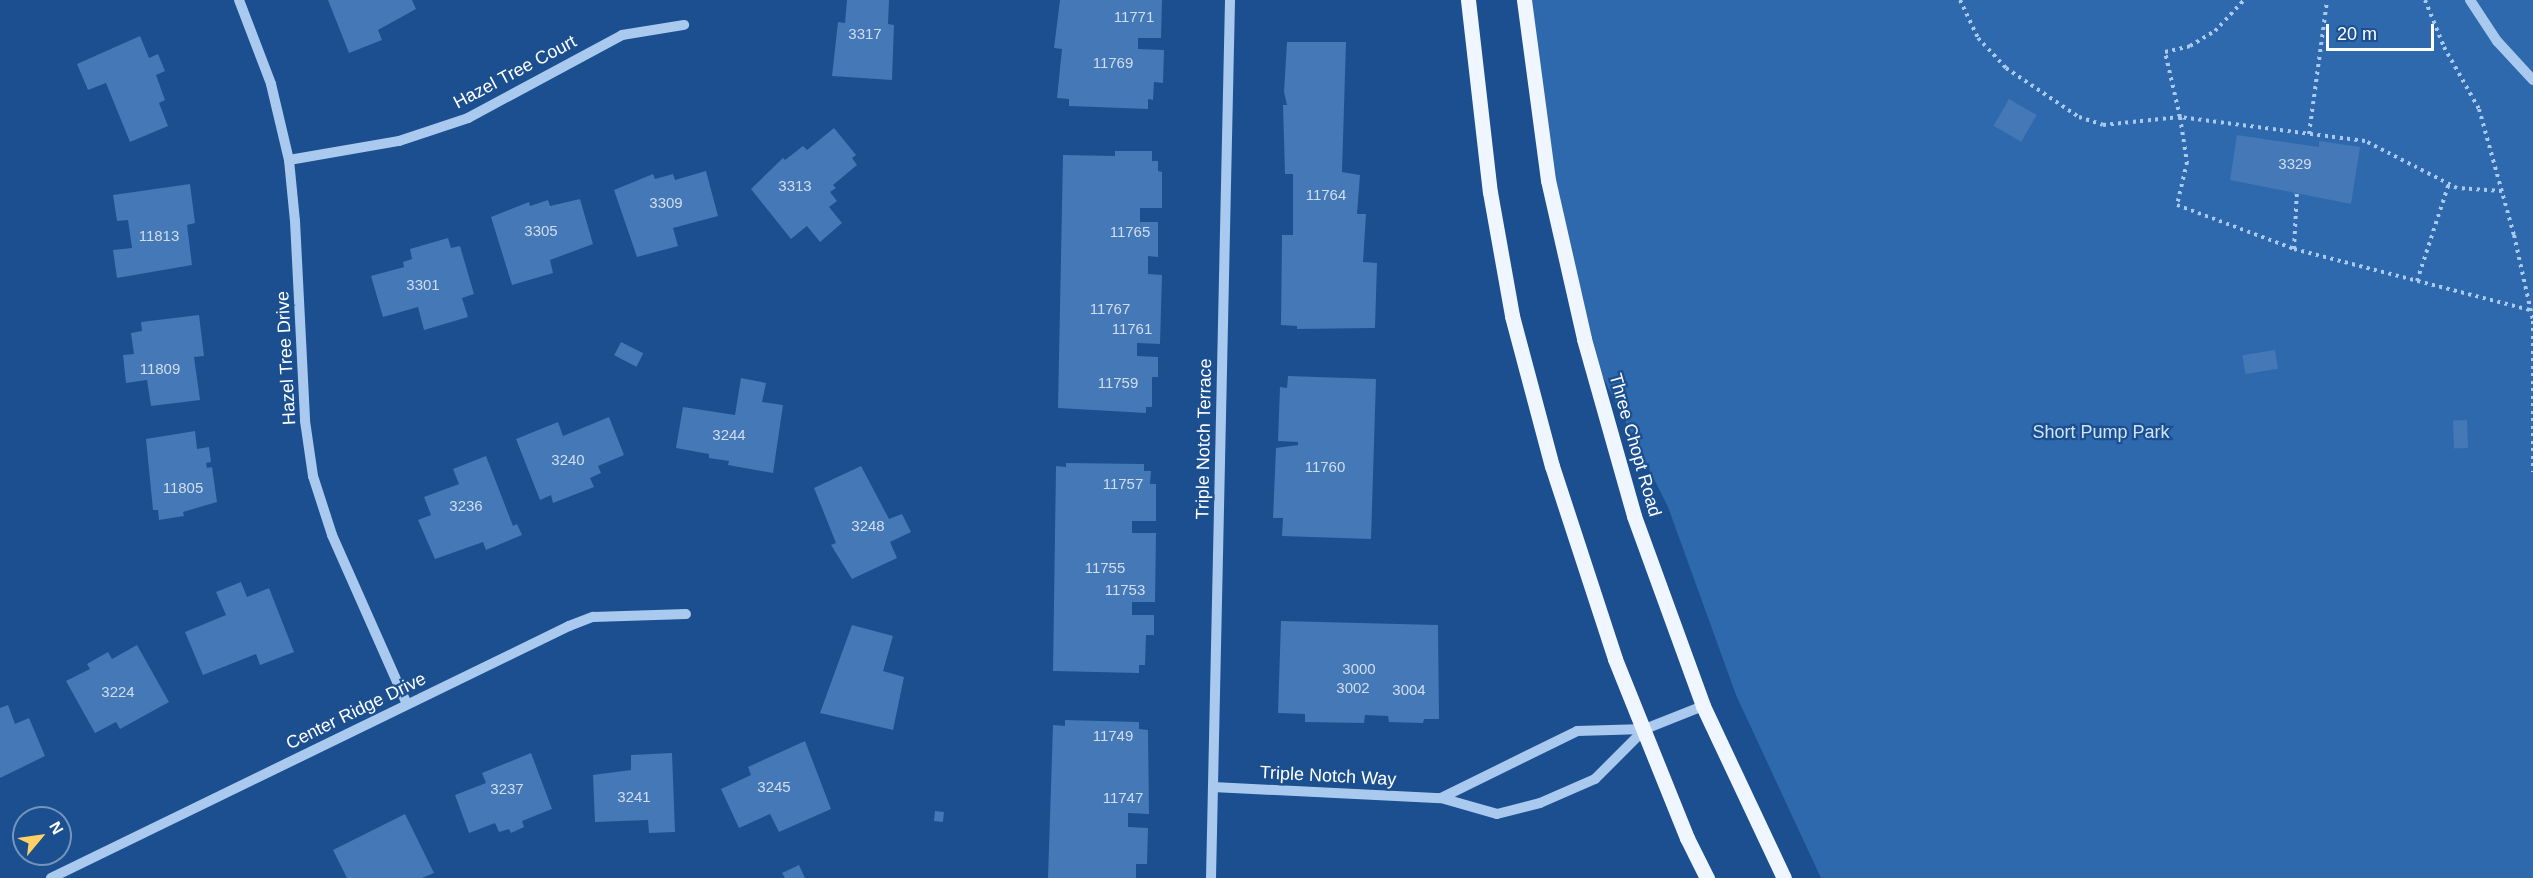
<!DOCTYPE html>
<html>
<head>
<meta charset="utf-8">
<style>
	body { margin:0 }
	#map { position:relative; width:2533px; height:878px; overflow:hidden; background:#1b4f8f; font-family:Arial,sans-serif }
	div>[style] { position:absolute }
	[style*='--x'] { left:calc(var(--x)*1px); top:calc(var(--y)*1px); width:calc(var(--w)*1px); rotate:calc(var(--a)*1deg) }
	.green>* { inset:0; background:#2e69ad }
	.building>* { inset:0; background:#4478b7; transform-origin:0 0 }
	.path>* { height:4px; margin-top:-2px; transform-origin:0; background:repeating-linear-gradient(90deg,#a9c9ee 0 3px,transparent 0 7.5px) }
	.minor>* { height:10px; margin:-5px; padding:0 5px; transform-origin:5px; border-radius:5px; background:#a9c9ee }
	.major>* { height:15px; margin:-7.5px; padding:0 7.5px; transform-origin:7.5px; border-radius:7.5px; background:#f0f6ff }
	span { translate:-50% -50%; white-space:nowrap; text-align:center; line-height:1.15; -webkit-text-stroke:4.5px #1b4f8f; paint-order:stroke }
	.number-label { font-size:15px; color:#d0dded }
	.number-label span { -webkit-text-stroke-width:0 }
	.street-label { font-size:18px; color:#fff }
	.park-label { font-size:18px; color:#cfe3fa }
	.north { position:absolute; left:12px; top:806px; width:60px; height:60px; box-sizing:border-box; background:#1b4f8f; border:2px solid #7695bc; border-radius:50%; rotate:61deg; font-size:16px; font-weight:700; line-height:24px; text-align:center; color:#fff }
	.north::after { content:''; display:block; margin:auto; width:21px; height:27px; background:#ffd166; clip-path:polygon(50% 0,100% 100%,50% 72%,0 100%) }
	.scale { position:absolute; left:2326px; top:24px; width:108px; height:27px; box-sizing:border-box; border:3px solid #fff; border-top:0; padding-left:8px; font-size:18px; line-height:21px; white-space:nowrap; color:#fff; -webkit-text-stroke:4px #1b4f8f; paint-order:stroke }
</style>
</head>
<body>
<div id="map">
	<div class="green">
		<i style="clip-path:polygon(1526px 0,2533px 0,2533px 878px,1821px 878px,1736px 695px,1668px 507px,1584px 339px,1548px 180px)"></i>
	</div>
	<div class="building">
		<i style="clip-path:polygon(328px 0,412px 0,416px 9px,378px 30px,382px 40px,349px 53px)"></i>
		<i style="clip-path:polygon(847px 0,889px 0,888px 24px,894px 25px,892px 80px,832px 76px,838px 22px,845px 23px)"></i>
		<i style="clip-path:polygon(1060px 0,1162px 0,1161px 38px,1138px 38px,1138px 49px,1164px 50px,1163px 83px,1154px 82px,1153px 100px,1148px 99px,1148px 109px,1069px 106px,1069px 99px,1057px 98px,1062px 49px,1054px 48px)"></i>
		<i style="clip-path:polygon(140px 36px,149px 58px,158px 54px,165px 71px,156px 75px,165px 100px,159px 103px,168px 126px,130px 142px,106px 83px,88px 90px,77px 64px)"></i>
		<i style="clip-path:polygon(1287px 42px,1346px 42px,1342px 172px,1360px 175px,1357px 214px,1366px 214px,1363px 262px,1377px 263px,1375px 328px,1297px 329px,1297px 326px,1281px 325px,1282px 235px,1293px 235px,1293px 174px,1285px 174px,1283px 105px,1287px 105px,1284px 92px)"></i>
		<i style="left:2009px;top:99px;width:32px;height:31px;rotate:30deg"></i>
		<i style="clip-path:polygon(834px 128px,856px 155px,852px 158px,857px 165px,833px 185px,836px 188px,830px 192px,837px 201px,829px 207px,842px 223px,820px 242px,807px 226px,791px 239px,751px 189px,783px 158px,785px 160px,803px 146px,807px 150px)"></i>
		<i style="clip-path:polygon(2237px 135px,2319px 147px,2319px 141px,2360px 147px,2351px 204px,2230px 180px)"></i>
		<i style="clip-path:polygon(1115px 151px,1152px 151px,1152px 161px,1158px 161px,1158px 171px,1162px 172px,1162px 208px,1140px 208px,1140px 222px,1158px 222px,1158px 257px,1148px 256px,1148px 274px,1162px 275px,1160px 344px,1137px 343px,1137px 356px,1158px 357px,1158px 377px,1152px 377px,1152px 407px,1146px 407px,1146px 413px,1058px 408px,1063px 155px,1115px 156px)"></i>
		<i style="clip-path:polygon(706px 171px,718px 216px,673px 228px,678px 246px,637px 257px,614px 190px,653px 174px,655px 179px,673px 174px,675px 180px)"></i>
		<i style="clip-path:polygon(190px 184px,195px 223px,187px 225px,192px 265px,117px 278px,113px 250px,132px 248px,128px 220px,117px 221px,113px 195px)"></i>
		<i style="clip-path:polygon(580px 199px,593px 244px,550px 260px,553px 273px,512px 285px,491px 217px,529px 202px,530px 206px,548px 200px,550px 206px)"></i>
		<i style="clip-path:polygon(448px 238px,451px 248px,460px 246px,474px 294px,462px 298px,468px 317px,424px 330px,418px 307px,383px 317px,371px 276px,404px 267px,403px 262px,412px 259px,410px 249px)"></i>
		<i style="clip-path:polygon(199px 315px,204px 356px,194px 357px,200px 400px,151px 406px,147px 380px,126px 383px,123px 355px,134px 354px,131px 333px,142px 331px,141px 322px)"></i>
		<i style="left:621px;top:342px;width:25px;height:15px;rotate:27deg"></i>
		<i style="left:2275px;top:350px;width:19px;height:33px;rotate:81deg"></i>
		<i style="clip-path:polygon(1288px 376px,1376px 379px,1371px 539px,1282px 536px,1283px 518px,1273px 518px,1276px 448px,1298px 445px,1298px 442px,1278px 441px,1280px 387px,1287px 388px)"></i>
		<i style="clip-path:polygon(741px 378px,766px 383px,762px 402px,783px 405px,773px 473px,728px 465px,729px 461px,709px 458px,709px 454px,676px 448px,683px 407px,735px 415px)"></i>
		<i style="clip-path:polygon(609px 417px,624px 455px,598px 466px,601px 473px,590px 478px,594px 487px,553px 503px,551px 495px,540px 500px,516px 439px,558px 422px,563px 436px)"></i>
		<i style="left:2467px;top:420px;width:28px;height:14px;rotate:88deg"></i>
		<i style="clip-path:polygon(195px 431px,197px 449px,209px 447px,211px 462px,206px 463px,207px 468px,212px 467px,217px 502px,183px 512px,184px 516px,159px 520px,158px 510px,153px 510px,146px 439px)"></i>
		<i style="clip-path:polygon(486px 456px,513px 526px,517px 524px,522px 535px,486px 550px,483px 542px,435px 559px,418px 520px,431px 515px,424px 497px,459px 484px,453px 469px)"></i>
		<i style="clip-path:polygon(1066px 463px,1144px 464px,1144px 471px,1151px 471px,1150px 484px,1156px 484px,1156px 521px,1132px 521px,1132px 533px,1156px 533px,1155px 602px,1132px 602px,1132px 615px,1154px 615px,1154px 635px,1146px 635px,1145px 665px,1139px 665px,1139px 673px,1053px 671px,1056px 466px,1066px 467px)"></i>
		<i style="clip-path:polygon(861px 466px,889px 519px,902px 514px,911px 532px,890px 542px,897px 558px,852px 579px,831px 545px,836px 543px,814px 488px)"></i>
		<i style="clip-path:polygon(241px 582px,247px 597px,269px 588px,294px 652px,260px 665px,256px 654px,203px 675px,185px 632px,226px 615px,216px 592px)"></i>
		<i style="clip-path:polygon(1281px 621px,1438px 625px,1439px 719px,1424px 719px,1423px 723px,1389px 722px,1388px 716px,1365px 715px,1364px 723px,1305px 722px,1305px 714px,1278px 713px)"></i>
		<i style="clip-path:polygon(852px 625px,893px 636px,883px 671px,904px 677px,893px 730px,820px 713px)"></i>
		<i style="clip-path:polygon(137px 645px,169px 702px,120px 729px,116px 722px,95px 733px,66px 681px,90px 669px,87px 664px,108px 652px,112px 659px)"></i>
		<i style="clip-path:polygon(8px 705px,15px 724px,29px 718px,45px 756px,0 778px,0 708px)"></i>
		<i style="clip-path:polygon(1065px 720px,1139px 722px,1139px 729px,1148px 730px,1149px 814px,1128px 813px,1128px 827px,1148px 828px,1147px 864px,1136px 864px,1136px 878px,1048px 878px,1053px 725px,1065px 726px)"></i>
		<i style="clip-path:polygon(805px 741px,831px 809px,779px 832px,770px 814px,739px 828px,721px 789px,751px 775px,748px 767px)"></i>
		<i style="clip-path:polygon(531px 753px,552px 809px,522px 821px,524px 827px,511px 833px,509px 829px,499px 832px,495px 823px,469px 833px,455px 795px,486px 783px,482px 773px)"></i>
		<i style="clip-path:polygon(672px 753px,675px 832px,649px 833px,648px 820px,595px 822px,593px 775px,631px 770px,631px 755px)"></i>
		<i style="left:935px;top:811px;width:9px;height:10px;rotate:6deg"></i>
		<i style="clip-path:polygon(405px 814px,434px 873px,422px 878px,347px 878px,333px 850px)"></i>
		<i style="clip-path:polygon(799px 865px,805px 878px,785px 878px,782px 873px)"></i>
	</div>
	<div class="path">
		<i style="--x:1960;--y:0;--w:42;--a:64.7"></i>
		<i style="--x:1978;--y:38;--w:41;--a:47"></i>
		<i style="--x:2006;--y:68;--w:88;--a:33.9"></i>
		<i style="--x:2079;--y:117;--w:25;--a:18"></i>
		<i style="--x:2103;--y:125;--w:77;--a:-5.9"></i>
		<i style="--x:2180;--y:117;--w:67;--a:-103"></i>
		<i style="--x:2165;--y:52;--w:26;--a:-13"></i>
		<i style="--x:2190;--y:46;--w:29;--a:-31"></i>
		<i style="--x:2215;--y:31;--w:42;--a:-46.9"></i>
		<i style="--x:2425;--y:0;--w:51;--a:68"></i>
		<i style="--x:2444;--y:47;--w:71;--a:60.6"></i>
		<i style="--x:2479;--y:109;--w:131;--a:74.5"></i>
		<i style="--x:2514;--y:235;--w:88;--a:77.5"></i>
		<i style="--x:2533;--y:321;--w:151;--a:90"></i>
		<i style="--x:2309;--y:134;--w:135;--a:-82.3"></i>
		<i style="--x:2502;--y:191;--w:45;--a:-176.2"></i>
		<i style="--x:2457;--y:188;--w:103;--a:-152.9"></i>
		<i style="--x:2365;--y:141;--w:187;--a:-172.6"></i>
		<i style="--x:2180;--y:117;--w:46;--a:81.2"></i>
		<i style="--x:2187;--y:162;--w:44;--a:103.1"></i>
		<i style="--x:2177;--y:205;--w:125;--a:20.6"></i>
		<i style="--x:2294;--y:249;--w:247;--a:14.5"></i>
		<i style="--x:2294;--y:249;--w:59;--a:-87.1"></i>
		<i style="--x:2417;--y:281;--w:103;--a:-71.9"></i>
	</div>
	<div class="minor">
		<i style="--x:239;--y:0;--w:90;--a:69.1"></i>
		<i style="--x:271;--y:84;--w:78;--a:76.7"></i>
		<i style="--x:289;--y:160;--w:61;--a:84.4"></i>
		<i style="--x:295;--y:221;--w:200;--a:87.1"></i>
		<i style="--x:305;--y:421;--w:56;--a:81.7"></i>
		<i style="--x:313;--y:476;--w:62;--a:72.1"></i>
		<i style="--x:332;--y:535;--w:185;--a:66.1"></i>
		<i style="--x:2470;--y:0;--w:49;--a:56.6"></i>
		<i style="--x:2497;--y:41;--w:53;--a:47.3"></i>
		<i style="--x:289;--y:160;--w:112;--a:-9.8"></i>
		<i style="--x:399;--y:141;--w:73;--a:-18.4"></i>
		<i style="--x:468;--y:118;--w:175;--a:-28.3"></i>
		<i style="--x:622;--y:35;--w:63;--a:-9.2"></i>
		<i style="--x:1213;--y:787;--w:228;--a:2.8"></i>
		<i style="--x:1441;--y:798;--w:58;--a:15.9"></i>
		<i style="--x:1497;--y:814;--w:44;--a:-14.3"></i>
		<i style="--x:1540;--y:803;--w:60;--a:-23.6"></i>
		<i style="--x:1595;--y:779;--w:71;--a:-45"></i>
		<i style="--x:1441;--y:798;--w:152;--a:-26.2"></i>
		<i style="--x:1577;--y:731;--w:68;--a:-1.7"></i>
		<i style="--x:1645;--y:729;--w:62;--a:-21.6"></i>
		<i style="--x:51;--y:878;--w:576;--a:-25.94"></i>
		<i style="--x:569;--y:626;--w:26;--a:-21"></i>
		<i style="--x:593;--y:617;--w:93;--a:-1.8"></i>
		<i style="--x:1211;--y:878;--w:878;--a:-88.76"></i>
	</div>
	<div class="major">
		<i style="--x:1468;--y:0;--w:193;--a:83.5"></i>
		<i style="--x:1490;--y:192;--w:126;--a:79.9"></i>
		<i style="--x:1512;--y:316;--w:155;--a:75.1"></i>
		<i style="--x:1552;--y:466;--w:203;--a:71.9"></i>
		<i style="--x:1615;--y:659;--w:193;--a:68.1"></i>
		<i style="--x:1687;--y:838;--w:45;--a:63.4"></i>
		<i style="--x:1524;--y:0;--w:182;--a:82.4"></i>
		<i style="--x:1548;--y:180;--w:163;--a:77.2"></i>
		<i style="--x:1584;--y:339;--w:184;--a:74.2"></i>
		<i style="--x:1634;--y:516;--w:202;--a:70"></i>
		<i style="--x:1703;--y:706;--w:190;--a:64.8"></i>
	</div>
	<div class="number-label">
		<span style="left:1134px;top:17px">11771</span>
		<span style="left:865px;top:34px">3317</span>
		<span style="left:1113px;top:63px">11769</span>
		<span style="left:2295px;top:164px">3329</span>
		<span style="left:795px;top:186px">3313</span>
		<span style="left:1326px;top:195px">11764</span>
		<span style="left:666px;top:203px">3309</span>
		<span style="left:541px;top:231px">3305</span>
		<span style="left:1130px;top:232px">11765</span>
		<span style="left:159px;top:236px">11813</span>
		<span style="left:423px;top:285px">3301</span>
		<span style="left:1110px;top:309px">11767</span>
		<span style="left:1132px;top:329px">11761</span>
		<span style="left:160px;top:369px">11809</span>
		<span style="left:1118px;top:383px">11759</span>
		<span style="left:729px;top:435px">3244</span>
		<span style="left:568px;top:460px">3240</span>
		<span style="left:1325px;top:467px">11760</span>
		<span style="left:1123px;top:484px">11757</span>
		<span style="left:183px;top:488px">11805</span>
		<span style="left:466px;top:506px">3236</span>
		<span style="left:868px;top:526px">3248</span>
		<span style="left:1105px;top:568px">11755</span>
		<span style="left:1125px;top:590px">11753</span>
		<span style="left:1359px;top:669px">3000</span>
		<span style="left:1353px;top:688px">3002</span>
		<span style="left:1409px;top:690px">3004</span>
		<span style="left:118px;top:692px">3224</span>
		<span style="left:1113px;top:736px">11749</span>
		<span style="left:774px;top:787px">3245</span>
		<span style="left:507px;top:789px">3237</span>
		<span style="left:634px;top:797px">3241</span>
		<span style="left:1123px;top:798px">11747</span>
	</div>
	<div class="street-label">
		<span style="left:515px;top:72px;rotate:-28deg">Hazel Tree Court</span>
		<span style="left:286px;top:358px;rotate:-93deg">Hazel Tree Drive</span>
		<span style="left:1204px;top:439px;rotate:-89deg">Triple Notch Terrace</span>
		<span style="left:1635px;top:445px;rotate:74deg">Three Chopt Road</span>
		<span style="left:356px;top:711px;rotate:-26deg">Center Ridge Drive</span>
		<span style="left:1328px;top:776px;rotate:3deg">Triple Notch Way</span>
	</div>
	<div class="park-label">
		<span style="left:2101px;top:432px">Short Pump Park</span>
	</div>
	<div class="north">N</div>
	<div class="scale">20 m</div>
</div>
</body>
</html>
